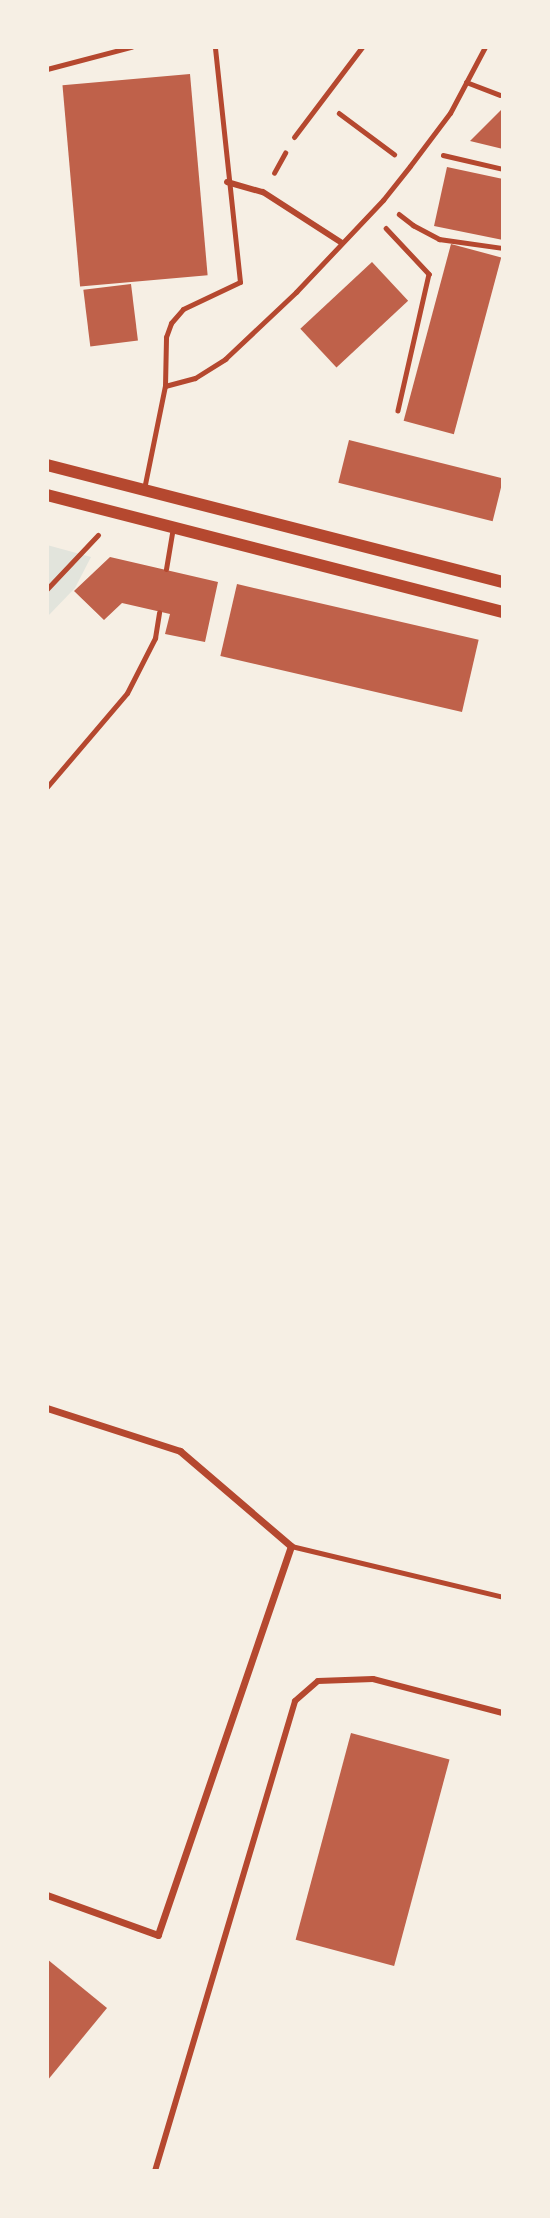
<!DOCTYPE html>
<html>
<head>
<meta charset="utf-8">
<style>
	body { margin:0 }
	#map { position:relative; width:550px; height:2218px; overflow:hidden; background:#f6efe4; font-family:"Fira Sans",sans-serif }
	div>[style] { position:absolute }
	[style*='--x'] { left:calc(var(--x)*1px); top:calc(var(--y)*1px); width:calc(var(--w)*1px); rotate:calc(var(--a)*1deg) }
	.green>* { inset:0; background:#e2e4dc }
	.building>* { inset:0; background:#bf614a; transform-origin:0 0 }
	.path>* { height:4.5px; margin:-2.25px; padding:0 2.25px; transform-origin:2.25px; border-radius:2.25px; background:#b5482f }
	.service>* { height:5px; margin:-2.5px; padding:0 2.5px; transform-origin:2.5px; border-radius:2.5px; background:#b5482f }
	.pedestrian>* { height:6px; margin:-3px; padding:0 3px; transform-origin:3px; border-radius:3px; background:#b5482f }
	.minor>* { height:7px; margin:-3.5px; padding:0 3.5px; transform-origin:3.5px; border-radius:3.5px; background:#b5482f }
	.tertiary>* { height:12px; margin:-6px; padding:0 6px; transform-origin:6px; border-radius:6px; background:#b5482f }
	span { translate:-50% -50%; white-space:nowrap; text-align:center; line-height:1.15; -webkit-text-stroke:5px #f6efe4; paint-order:stroke }
	.frame { position:absolute; inset:0; border:49px solid #f6efe4; pointer-events:none }
</style>
</head>
<body>
<div id="map">
	<div class="green">
		<i style="clip-path:polygon(47px 545px,91px 557px,75px 588px,47px 617px)"></i>
	</div>
	<div class="building">
		<i style="left:190px;top:74px;width:202px;height:128px;rotate:85deg"></i>
		<i style="clip-path:polygon(503px 108px,503px 149px,470px 141px)"></i>
		<i style="clip-path:polygon(447px 167px,503px 179px,503px 240px,434px 226px)"></i>
		<i style="left:451px;top:244px;width:52px;height:183px;rotate:15deg"></i>
		<i style="left:372px;top:262px;width:53px;height:98px;rotate:47deg"></i>
		<i style="left:131px;top:284px;width:57px;height:48px;rotate:83deg"></i>
		<i style="left:349px;top:440px;width:159px;height:44px;rotate:14deg"></i>
		<i style="clip-path:polygon(110px 557px,218px 582px,205px 642px,165px 634px,170px 614px,122px 603px,104px 620px,74px 591px)"></i>
		<i style="left:237px;top:584px;width:248px;height:74px;rotate:13deg"></i>
		<i style="left:351px;top:1733px;width:102px;height:214px;rotate:15deg"></i>
		<i style="clip-path:polygon(47px 1959px,107px 2008px,47px 2081px)"></i>
	</div>
	<div class="path">
		<i style="--x:339;--y:113;--w:69;--a:36.7"></i>
		<i style="--x:443;--y:155;--w:62;--a:13.1"></i>
		<i style="--x:274;--y:173;--w:23;--a:-61"></i>
		<i style="--x:399;--y:214;--w:18;--a:38"></i>
		<i style="--x:413;--y:225;--w:30;--a:28"></i>
		<i style="--x:439;--y:239;--w:65;--a:8"></i>
		<i style="--x:386;--y:228;--w:63;--a:46.9"></i>
		<i style="--x:429;--y:274;--w:140;--a:102.8"></i>
		<i style="--x:47;--y:589;--w:74;--a:-46.6"></i>
	</div>
	<div class="service">
		<i style="--x:47;--y:69;--w:87;--a:-14.7"></i>
		<i style="--x:466;--y:82;--w:36;--a:21"></i>
		<i style="--x:294;--y:137;--w:113;--a:-52.9"></i>
		<i style="--x:165;--y:386;--w:49;--a:-88.8"></i>
		<i style="--x:166;--y:337;--w:15;--a:-70"></i>
		<i style="--x:171;--y:323;--w:18;--a:-49"></i>
		<i style="--x:183;--y:309;--w:63;--a:-25.3"></i>
		<i style="--x:240;--y:282;--w:236;--a:-96.1"></i>
		<i style="--x:144;--y:489;--w:105;--a:-78.5"></i>
		<i style="--x:165;--y:386;--w:31;--a:-15"></i>
		<i style="--x:195;--y:378;--w:36;--a:-32"></i>
		<i style="--x:225;--y:359;--w:98;--a:-43.3"></i>
		<i style="--x:296;--y:292;--w:127;--a:-46.6"></i>
		<i style="--x:383;--y:200;--w:43;--a:-51.5"></i>
		<i style="--x:410;--y:166;--w:66;--a:-53"></i>
		<i style="--x:450;--y:113;--w:75;--a:-62.1"></i>
		<i style="--x:166;--y:569;--w:43;--a:-80.5"></i>
		<i style="--x:47;--y:787;--w:123;--a:-49.6"></i>
		<i style="--x:127;--y:693;--w:62;--a:-63"></i>
		<i style="--x:155;--y:638;--w:26;--a:-81"></i>
		<i style="--x:291;--y:1546;--w:218;--a:13.5"></i>
	</div>
	<div class="pedestrian">
		<i style="--x:227;--y:182;--w:37;--a:16"></i>
		<i style="--x:263;--y:192;--w:94;--a:32.8"></i>
		<i style="--x:155;--y:2171;--w:490;--a:-73.4"></i>
		<i style="--x:295;--y:1701;--w:30;--a:-41"></i>
		<i style="--x:318;--y:1681;--w:55;--a:-2.1"></i>
		<i style="--x:373;--y:1679;--w:134;--a:14.7"></i>
	</div>
	<div class="minor">
		<i style="--x:47;--y:1408;--w:140;--a:17.9"></i>
		<i style="--x:180;--y:1451;--w:146;--a:40.6"></i>
		<i style="--x:291;--y:1546;--w:411;--a:108.9"></i>
		<i style="--x:158;--y:1935;--w:118;--a:-160.2"></i>
	</div>
	<div class="tertiary">
		<i style="--x:47;--y:465;--w:471;--a:14.4"></i>
		<i style="--x:47;--y:495;--w:471;--a:14.4"></i>
	</div>
	<div class="frame"></div>
</div>
</body>
</html>
